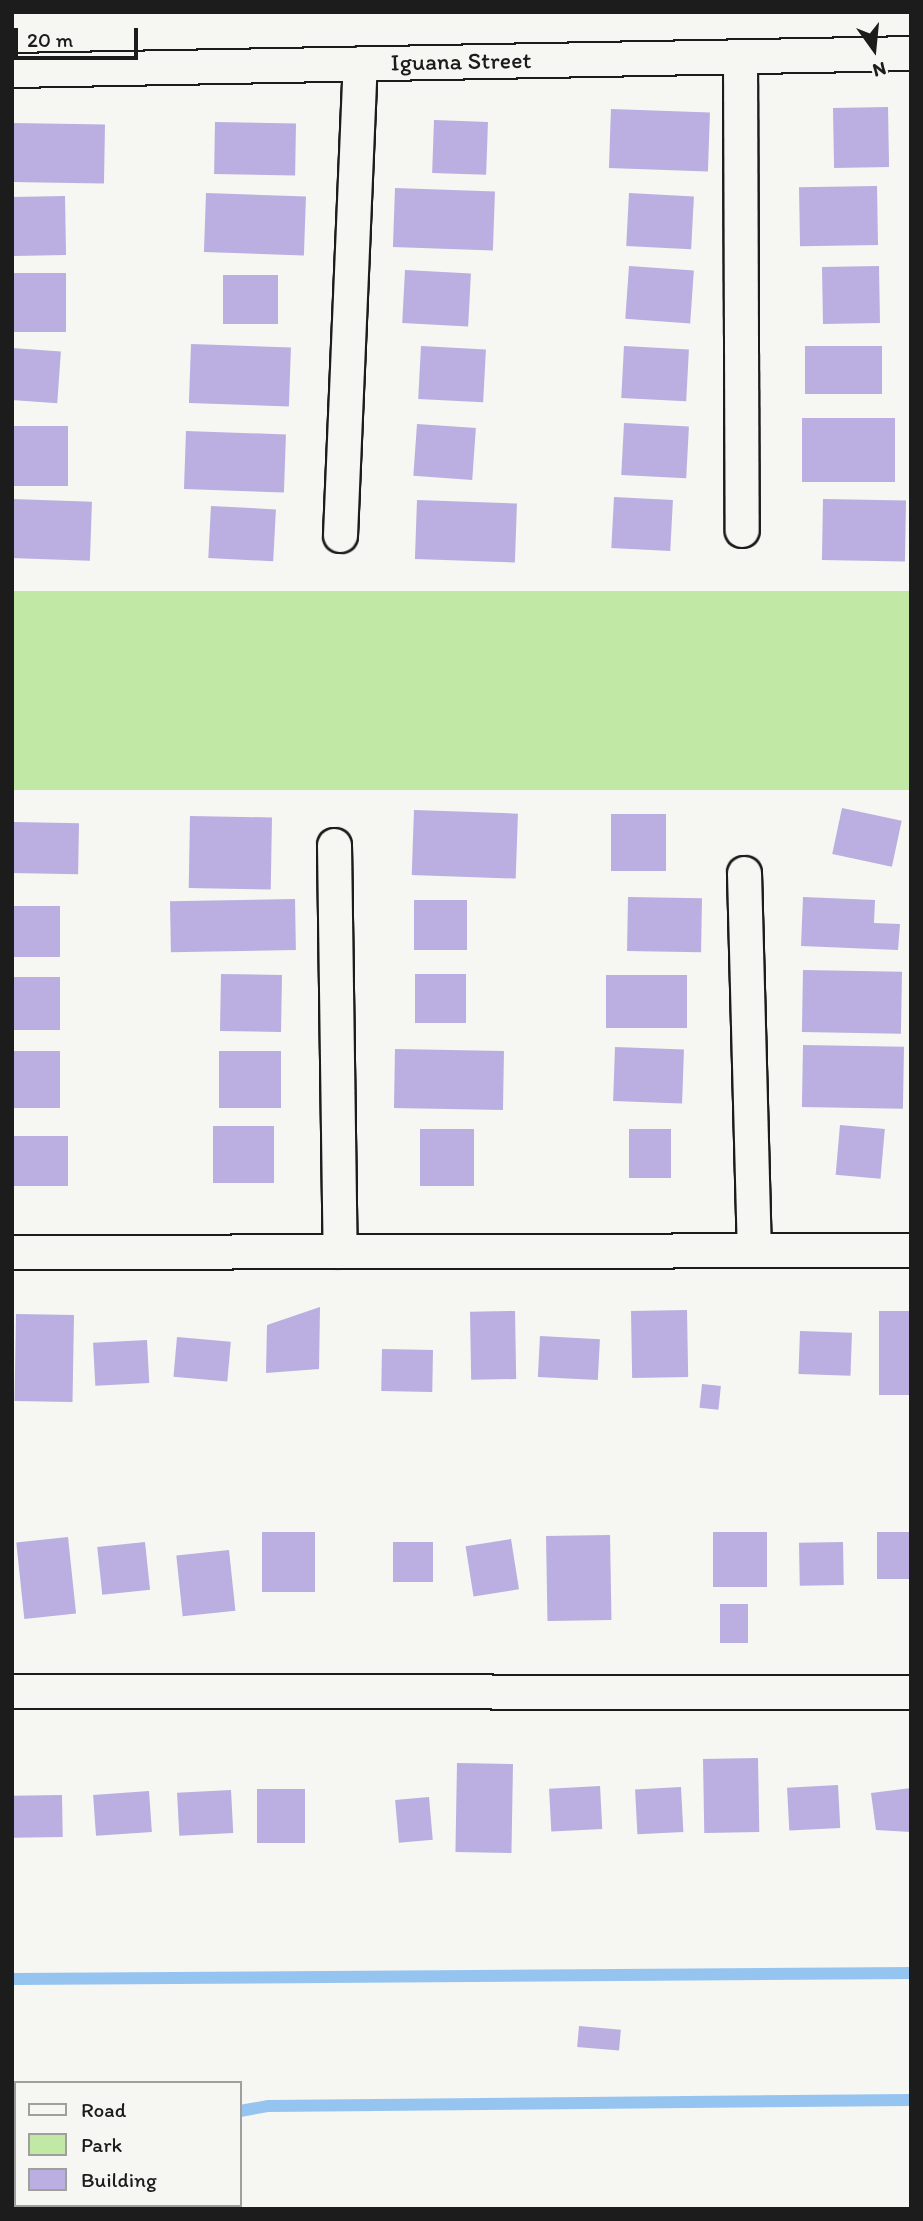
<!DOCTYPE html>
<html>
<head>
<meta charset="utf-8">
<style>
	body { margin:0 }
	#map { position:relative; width:923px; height:2221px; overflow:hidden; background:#f6f6f2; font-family:Itim,sans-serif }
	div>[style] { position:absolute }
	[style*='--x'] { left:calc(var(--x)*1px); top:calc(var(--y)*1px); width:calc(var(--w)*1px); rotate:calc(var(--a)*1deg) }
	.green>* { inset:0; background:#c1e9a5; transform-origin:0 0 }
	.stream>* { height:12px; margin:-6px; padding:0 6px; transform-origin:6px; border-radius:6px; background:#96c4f1 }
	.building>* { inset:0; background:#baafe0; transform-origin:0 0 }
	.roads { filter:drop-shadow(2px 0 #1c1c1c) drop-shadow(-2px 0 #1c1c1c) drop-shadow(0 2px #1c1c1c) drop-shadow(0 -2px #1c1c1c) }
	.street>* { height:33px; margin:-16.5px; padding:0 16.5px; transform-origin:16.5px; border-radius:16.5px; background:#f6f6f2 }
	span { translate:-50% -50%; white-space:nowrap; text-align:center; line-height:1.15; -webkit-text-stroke:6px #f6f6f2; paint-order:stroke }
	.street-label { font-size:24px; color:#1c1c1c }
	.frame { position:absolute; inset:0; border:14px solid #1c1c1c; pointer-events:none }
	.legend { position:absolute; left:14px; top:2081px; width:228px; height:126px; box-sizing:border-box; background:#f6f6f2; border:2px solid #9f9f9c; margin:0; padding:9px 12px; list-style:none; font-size:21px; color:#1c1c1c }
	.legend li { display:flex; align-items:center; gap:14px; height:35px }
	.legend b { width:35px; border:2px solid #9f9f9c }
	.north { position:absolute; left:839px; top:14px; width:70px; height:70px; -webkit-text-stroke:5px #f6f6f2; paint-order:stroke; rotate:165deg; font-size:19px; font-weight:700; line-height:28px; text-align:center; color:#1c1c1c }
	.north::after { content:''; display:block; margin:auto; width:24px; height:32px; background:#1c1c1c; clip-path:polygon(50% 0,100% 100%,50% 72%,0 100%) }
	.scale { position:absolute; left:14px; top:28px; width:124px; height:32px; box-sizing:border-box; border:4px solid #1c1c1c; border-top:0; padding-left:9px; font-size:21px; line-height:24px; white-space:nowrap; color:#1c1c1c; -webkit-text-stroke:5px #f6f6f2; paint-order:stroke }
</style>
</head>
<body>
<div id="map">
	<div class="green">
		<i style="left:911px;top:591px;width:199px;height:899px;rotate:90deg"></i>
	</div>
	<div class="stream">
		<i style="--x:12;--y:1979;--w:899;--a:-0.38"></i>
		<i style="--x:240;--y:2111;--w:29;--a:-10"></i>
		<i style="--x:269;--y:2106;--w:642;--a:-0.54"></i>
		<i style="--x:12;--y:2151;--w:4;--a:0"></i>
	</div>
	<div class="building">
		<i style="left:888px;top:107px;width:60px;height:55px;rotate:89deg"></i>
		<i style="left:611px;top:109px;width:99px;height:59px;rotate:2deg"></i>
		<i style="left:434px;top:120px;width:54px;height:53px;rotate:2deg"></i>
		<i style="left:215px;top:122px;width:81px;height:52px;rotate:1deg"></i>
		<i style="left:12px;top:123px;width:93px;height:59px;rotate:1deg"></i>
		<i style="left:877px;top:186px;width:59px;height:78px;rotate:89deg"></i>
		<i style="left:395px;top:188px;width:100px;height:59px;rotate:2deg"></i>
		<i style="left:206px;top:193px;width:100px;height:59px;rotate:2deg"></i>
		<i style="left:629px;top:193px;width:65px;height:53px;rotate:3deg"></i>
		<i style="left:65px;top:196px;width:59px;height:53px;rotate:89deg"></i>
		<i style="left:629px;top:266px;width:65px;height:53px;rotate:4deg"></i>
		<i style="left:879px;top:266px;width:57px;height:57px;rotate:89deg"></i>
		<i style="left:405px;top:270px;width:66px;height:53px;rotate:3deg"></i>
		<i style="left:66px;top:273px;width:59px;height:54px;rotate:90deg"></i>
		<i style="left:223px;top:275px;width:55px;height:49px"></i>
		<i style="left:191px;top:344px;width:100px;height:59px;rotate:2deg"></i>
		<i style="left:421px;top:346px;width:65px;height:53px;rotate:3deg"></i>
		<i style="left:624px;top:346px;width:65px;height:52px;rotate:3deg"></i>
		<i style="left:882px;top:346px;width:48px;height:77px;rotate:90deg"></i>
		<i style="left:12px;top:348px;width:49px;height:52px;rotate:4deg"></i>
		<i style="left:895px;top:418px;width:64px;height:93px;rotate:90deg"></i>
		<i style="left:624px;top:423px;width:65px;height:52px;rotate:3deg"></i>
		<i style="left:417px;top:424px;width:59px;height:52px;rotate:4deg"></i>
		<i style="left:12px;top:426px;width:56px;height:60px"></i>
		<i style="left:186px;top:431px;width:100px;height:58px;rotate:2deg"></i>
		<i style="left:614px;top:497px;width:59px;height:51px;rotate:3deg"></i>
		<i style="left:12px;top:499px;width:80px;height:59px;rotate:2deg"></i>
		<i style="left:823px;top:499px;width:83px;height:61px;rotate:1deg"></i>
		<i style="left:417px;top:500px;width:100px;height:59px;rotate:2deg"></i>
		<i style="left:211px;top:506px;width:65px;height:52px;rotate:3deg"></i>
		<i style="left:842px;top:808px;width:61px;height:47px;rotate:12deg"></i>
		<i style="left:414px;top:810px;width:104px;height:65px;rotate:2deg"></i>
		<i style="left:611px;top:814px;width:55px;height:57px"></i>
		<i style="left:190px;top:816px;width:82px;height:72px;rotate:1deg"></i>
		<i style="left:13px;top:822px;width:66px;height:51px;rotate:1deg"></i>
		<i style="left:628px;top:897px;width:74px;height:54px;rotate:1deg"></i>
		<i style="clip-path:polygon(803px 897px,875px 900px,874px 923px,900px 924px,898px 950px,801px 946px)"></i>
		<i style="left:295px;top:899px;width:51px;height:125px;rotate:89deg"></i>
		<i style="left:414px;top:900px;width:53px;height:50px"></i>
		<i style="left:12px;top:906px;width:48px;height:51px"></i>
		<i style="left:803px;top:970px;width:99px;height:62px;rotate:1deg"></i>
		<i style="left:221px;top:974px;width:61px;height:57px;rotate:1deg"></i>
		<i style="left:415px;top:974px;width:51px;height:49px"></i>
		<i style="left:606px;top:975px;width:81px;height:53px"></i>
		<i style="left:12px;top:977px;width:48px;height:53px"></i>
		<i style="left:803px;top:1045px;width:101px;height:62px;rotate:1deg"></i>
		<i style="left:615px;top:1047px;width:69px;height:54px;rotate:2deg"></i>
		<i style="left:395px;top:1049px;width:109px;height:59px;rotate:1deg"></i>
		<i style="left:12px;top:1051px;width:48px;height:57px"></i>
		<i style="left:219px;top:1051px;width:62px;height:57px"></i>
		<i style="left:840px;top:1125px;width:45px;height:50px;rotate:5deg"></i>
		<i style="left:213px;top:1126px;width:61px;height:57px"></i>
		<i style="left:420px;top:1129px;width:54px;height:57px"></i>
		<i style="left:629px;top:1129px;width:42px;height:49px"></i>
		<i style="left:12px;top:1136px;width:56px;height:50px"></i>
		<i style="clip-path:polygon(320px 1307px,319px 1369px,266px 1373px,267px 1325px)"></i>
		<i style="left:687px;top:1310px;width:67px;height:56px;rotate:89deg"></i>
		<i style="left:515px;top:1311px;width:68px;height:45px;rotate:89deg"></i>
		<i style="left:911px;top:1311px;width:84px;height:32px;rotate:90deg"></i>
		<i style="left:16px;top:1314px;width:58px;height:87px;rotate:1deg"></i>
		<i style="left:800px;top:1331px;width:52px;height:43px;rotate:2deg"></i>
		<i style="left:540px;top:1336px;width:60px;height:41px;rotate:3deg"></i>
		<i style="left:177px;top:1337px;width:54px;height:40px;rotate:5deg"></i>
		<i style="left:147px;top:1340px;width:43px;height:54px;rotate:87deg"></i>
		<i style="left:382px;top:1349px;width:51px;height:42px;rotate:1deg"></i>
		<i style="left:702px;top:1384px;width:19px;height:24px;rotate:6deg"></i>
		<i style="left:262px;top:1532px;width:53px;height:60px"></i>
		<i style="left:767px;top:1532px;width:55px;height:54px;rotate:90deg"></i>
		<i style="left:911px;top:1532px;width:47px;height:34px;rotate:90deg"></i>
		<i style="left:610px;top:1535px;width:85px;height:64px;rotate:89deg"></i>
		<i style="left:68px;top:1537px;width:77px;height:52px;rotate:84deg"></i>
		<i style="left:511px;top:1539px;width:51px;height:46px;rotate:81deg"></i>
		<i style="left:145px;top:1542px;width:48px;height:48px;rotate:84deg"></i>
		<i style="left:393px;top:1542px;width:40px;height:40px"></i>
		<i style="left:843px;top:1542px;width:43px;height:44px;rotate:89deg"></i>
		<i style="left:229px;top:1550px;width:61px;height:53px;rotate:84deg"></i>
		<i style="left:720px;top:1604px;width:28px;height:39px"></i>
		<i style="left:758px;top:1758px;width:74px;height:55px;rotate:89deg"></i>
		<i style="left:457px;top:1763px;width:56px;height:89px;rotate:1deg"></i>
		<i style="left:838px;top:1785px;width:43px;height:51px;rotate:87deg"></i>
		<i style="left:600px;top:1786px;width:43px;height:51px;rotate:87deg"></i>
		<i style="left:681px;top:1787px;width:45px;height:46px;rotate:87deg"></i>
		<i style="clip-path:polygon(911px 1788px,911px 1832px,876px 1830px,871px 1793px)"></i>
		<i style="left:257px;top:1789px;width:48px;height:54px"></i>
		<i style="left:231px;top:1790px;width:43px;height:54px;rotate:87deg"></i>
		<i style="left:149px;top:1791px;width:41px;height:56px;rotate:86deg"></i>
		<i style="left:62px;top:1795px;width:42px;height:50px;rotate:89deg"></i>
		<i style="left:429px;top:1797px;width:43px;height:34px;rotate:85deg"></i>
		<i style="left:579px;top:2026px;width:42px;height:21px;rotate:5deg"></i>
	</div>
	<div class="roads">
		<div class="street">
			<i style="--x:740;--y:56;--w:474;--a:89.8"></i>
			<i style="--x:12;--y:70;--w:899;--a:-1.08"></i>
			<i style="--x:340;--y:535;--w:472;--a:-87.6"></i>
			<i style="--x:334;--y:845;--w:406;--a:89.2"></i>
			<i style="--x:744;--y:873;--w:377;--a:88.5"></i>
			<i style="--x:12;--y:1252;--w:899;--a:-0.13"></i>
			<i style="--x:12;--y:1691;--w:899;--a:0.06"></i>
		</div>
	</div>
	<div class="street-label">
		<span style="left:461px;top:61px;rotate:-1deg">Iguana Street</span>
	</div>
	<div class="frame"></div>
	<ul class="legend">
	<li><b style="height:9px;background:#f6f6f2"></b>Road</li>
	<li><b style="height:19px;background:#c1e9a5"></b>Park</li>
	<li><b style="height:19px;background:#baafe0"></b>Building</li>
	</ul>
	<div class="north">N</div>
	<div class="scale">20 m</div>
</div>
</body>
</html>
